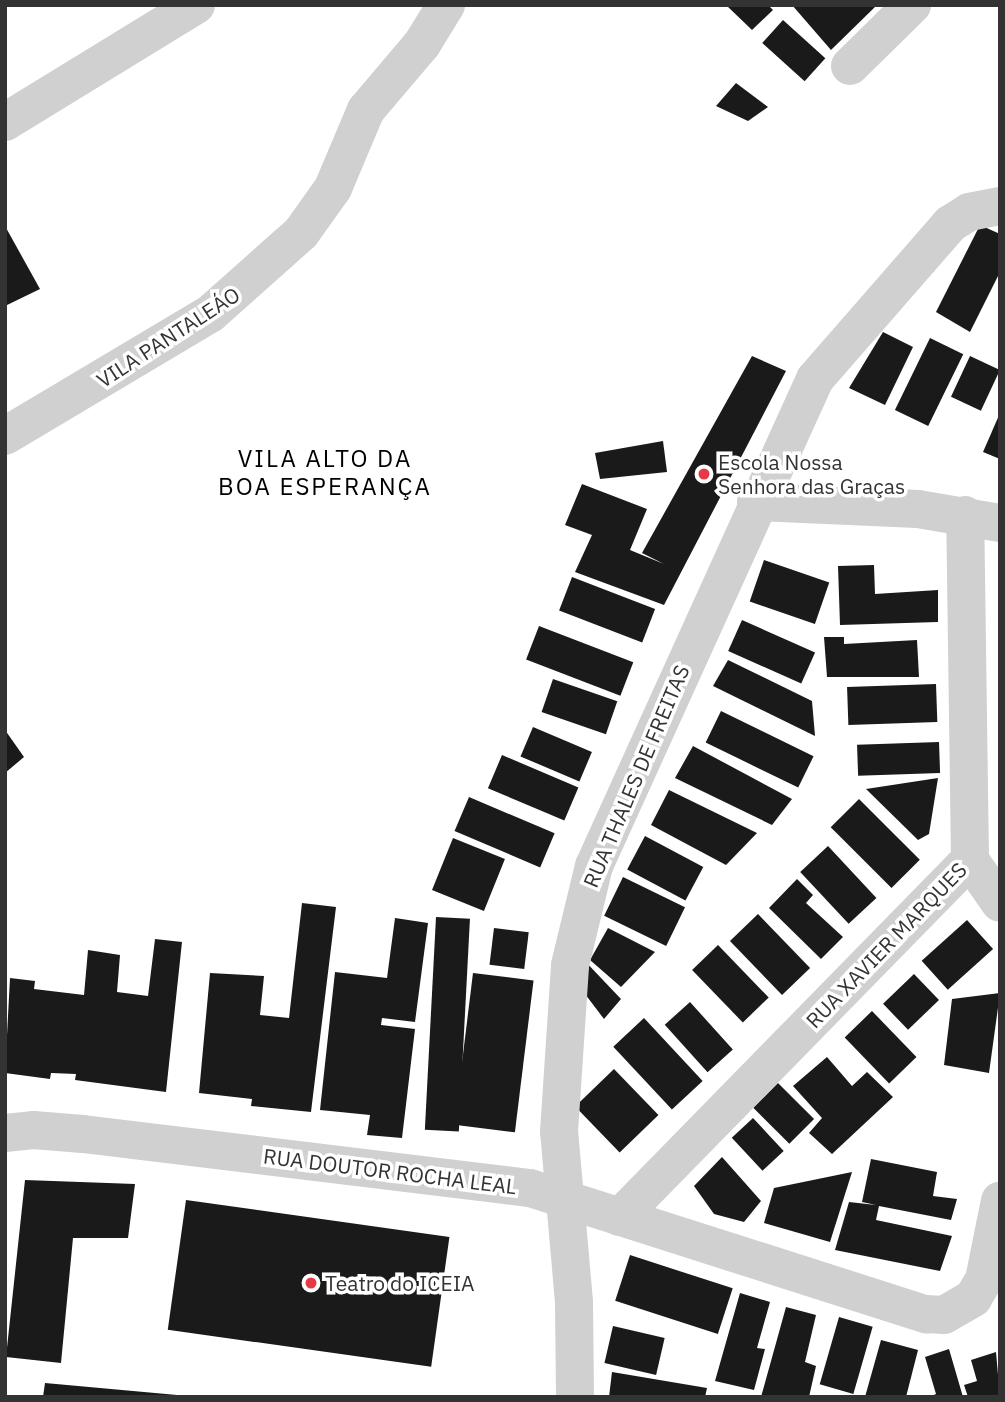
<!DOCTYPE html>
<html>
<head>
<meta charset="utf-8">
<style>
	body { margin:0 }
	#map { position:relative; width:1005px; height:1402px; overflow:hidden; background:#fff; font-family:"IBM Plex Sans",sans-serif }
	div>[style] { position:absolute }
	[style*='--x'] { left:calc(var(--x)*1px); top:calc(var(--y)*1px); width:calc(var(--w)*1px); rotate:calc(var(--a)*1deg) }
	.building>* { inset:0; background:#1a1a1a; transform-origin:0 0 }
	.minor>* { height:38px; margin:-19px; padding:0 19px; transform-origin:19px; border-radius:19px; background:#d0d0d0 }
	.dots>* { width:19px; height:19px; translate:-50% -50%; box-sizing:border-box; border:4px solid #fff; border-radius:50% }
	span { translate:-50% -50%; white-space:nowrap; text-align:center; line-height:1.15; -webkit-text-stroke:7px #fff; paint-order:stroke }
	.street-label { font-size:21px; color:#333 }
	.poi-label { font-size:21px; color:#333 }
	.left { translate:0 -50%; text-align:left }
	.quarter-label { font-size:24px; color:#000; letter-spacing:2px }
	.frame { position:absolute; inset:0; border:7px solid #333; pointer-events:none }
</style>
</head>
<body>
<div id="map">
	<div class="building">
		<i style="clip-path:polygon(726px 5px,768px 5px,773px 10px,752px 30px)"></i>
		<i style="clip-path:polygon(792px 5px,877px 5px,831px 50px)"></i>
		<i style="left:783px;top:20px;width:57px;height:31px;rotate:42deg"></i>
		<i style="clip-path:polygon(736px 83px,768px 107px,748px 121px,716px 106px)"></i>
		<i style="clip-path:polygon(980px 225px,1000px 234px,1000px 272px,970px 332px,936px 312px)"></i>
		<i style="clip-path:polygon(5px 226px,40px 289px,5px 306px)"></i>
		<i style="clip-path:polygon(883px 332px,913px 347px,885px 405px,849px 388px)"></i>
		<i style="left:930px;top:338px;width:37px;height:80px;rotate:26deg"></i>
		<i style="clip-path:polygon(752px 356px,786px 371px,664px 605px,575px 572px,592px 535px,565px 525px,582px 484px,647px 509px,630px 550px,664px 564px,642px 553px)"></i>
		<i style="left:970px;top:356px;width:33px;height:45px;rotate:25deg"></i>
		<i style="clip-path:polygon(1000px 413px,1000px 459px,983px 452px)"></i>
		<i style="clip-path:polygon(663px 441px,667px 472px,600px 479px,595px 453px)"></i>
		<i style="left:764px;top:560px;width:69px;height:44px;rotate:19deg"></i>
		<i style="clip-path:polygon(874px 565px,875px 594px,938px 590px,938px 622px,840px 625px,838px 566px)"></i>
		<i style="left:572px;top:577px;width:89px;height:36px;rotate:21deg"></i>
		<i style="left:742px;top:620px;width:80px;height:34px;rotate:24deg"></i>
		<i style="left:539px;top:626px;width:101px;height:36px;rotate:21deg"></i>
		<i style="clip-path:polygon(824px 637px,844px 637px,844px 644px,917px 640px,919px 677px,827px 677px)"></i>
		<i style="clip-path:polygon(728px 660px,812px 701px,815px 736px,713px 686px)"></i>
		<i style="left:553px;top:679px;width:68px;height:35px;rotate:19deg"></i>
		<i style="left:936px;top:684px;width:38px;height:89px;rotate:88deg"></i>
		<i style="left:721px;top:711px;width:103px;height:35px;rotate:26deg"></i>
		<i style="left:533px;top:727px;width:64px;height:32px;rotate:23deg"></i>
		<i style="clip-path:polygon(5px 730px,24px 757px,5px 773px)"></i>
		<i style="left:939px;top:742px;width:31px;height:82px;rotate:88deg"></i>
		<i style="clip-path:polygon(693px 746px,792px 799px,772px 825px,675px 778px)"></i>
		<i style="left:502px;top:755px;width:83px;height:36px;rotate:23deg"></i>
		<i style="clip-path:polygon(938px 778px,929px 834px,918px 840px,866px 789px)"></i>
		<i style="clip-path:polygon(669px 790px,757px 833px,726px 865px,651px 825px)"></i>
		<i style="left:469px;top:797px;width:93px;height:37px;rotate:23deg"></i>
		<i style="left:859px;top:799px;width:86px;height:40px;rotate:45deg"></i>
		<i style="left:645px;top:836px;width:66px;height:38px;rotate:28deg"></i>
		<i style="left:453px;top:838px;width:56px;height:56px;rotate:22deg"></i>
		<i style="left:828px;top:846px;width:71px;height:38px;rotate:47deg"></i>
		<i style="left:623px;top:877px;width:69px;height:43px;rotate:26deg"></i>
		<i style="clip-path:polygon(797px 879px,813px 895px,806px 903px,843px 937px,821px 959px,769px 908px)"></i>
		<i style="clip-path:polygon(302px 903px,336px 907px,311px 1112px,251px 1106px,252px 1099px,199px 1093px,210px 973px,264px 976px,260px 1015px,289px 1018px)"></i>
		<i style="left:758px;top:914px;width:75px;height:39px;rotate:46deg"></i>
		<i style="left:436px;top:917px;width:34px;height:213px;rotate:3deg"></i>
		<i style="clip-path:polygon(395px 918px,428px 923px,415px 1022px,382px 1018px,381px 1025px,415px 1029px,402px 1138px,367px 1135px,370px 1115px,320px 1110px,335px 972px,387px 978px)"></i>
		<i style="left:967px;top:920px;width:39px;height:61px;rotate:48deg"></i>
		<i style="left:494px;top:928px;width:35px;height:37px;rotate:7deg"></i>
		<i style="clip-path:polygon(608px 928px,655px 952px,621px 987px,590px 960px)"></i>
		<i style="clip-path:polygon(155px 939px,182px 942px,166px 1092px,75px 1080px,76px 1074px,51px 1073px,50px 1079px,5px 1073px,10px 978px,35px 981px,34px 989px,84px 995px,88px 950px,120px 955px,117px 992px,148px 996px)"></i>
		<i style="left:718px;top:945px;width:73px;height:36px;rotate:46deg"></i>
		<i style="clip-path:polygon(582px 958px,621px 999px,604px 1019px,582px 990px)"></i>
		<i style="left:473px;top:973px;width:61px;height:153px;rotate:7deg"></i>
		<i style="left:914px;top:974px;width:36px;height:43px;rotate:46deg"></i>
		<i style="clip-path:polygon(1000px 993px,989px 1073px,944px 1065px,952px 999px)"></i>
		<i style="left:690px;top:1002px;width:64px;height:34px;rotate:48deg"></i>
		<i style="left:872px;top:1011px;width:64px;height:38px;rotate:46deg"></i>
		<i style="left:644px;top:1018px;width:86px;height:42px;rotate:47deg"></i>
		<i style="clip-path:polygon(827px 1057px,852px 1086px,867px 1072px,893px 1097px,832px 1154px,809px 1133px,822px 1118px,793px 1086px)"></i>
		<i style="left:614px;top:1069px;width:64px;height:54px;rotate:46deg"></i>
		<i style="left:778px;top:1083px;width:51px;height:35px;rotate:45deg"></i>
		<i style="left:753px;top:1118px;width:45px;height:29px;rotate:47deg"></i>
		<i style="clip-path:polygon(722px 1157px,761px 1201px,744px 1222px,714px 1214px,694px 1186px)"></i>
		<i style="clip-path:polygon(871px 1159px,937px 1172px,933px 1196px,957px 1199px,951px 1220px,879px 1206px,876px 1220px,952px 1236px,940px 1271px,835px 1250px,849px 1202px,876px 1205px,862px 1202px)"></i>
		<i style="clip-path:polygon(852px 1172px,830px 1242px,764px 1223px,774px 1188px)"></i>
		<i style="clip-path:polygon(25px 1180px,135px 1184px,128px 1238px,73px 1238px,61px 1363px,6px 1357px)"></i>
		<i style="left:186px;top:1200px;width:266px;height:131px;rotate:8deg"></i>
		<i style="left:630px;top:1255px;width:108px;height:48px;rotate:18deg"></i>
		<i style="clip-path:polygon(740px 1293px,770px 1302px,757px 1348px,765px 1349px,754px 1390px,715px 1381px)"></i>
		<i style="clip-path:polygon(786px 1307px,816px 1315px,805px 1362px,816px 1366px,809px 1397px,761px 1397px)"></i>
		<i style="left:839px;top:1317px;width:35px;height:70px;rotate:16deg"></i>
		<i style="left:613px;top:1326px;width:53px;height:38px;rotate:13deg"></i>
		<i style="clip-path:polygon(881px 1340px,918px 1350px,906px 1397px,865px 1397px)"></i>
		<i style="clip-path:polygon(949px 1349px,963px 1397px,929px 1397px,936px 1394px,925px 1357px)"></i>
		<i style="clip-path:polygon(996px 1352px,1000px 1397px,968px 1397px,964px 1385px,977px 1381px,971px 1360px)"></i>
		<i style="clip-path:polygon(612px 1372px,707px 1388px,705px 1397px,609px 1397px)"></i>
		<i style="clip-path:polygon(45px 1383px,177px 1395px,177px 1397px,43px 1397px)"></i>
	</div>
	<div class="minor">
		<i style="--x:850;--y:66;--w:87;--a:-44.5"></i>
		<i style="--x:5;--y:122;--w:224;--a:-31.5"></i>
		<i style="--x:5;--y:436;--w:239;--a:-30.8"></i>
		<i style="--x:210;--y:314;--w:122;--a:-41.7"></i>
		<i style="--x:301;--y:233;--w:55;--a:-54.6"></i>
		<i style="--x:333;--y:188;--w:85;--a:-67.1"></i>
		<i style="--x:366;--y:110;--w:87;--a:-49.7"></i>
		<i style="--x:422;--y:44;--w:46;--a:-58.4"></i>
		<i style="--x:756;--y:502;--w:162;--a:2.5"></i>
		<i style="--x:918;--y:509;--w:83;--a:9.7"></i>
		<i style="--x:970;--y:860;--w:52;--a:55.1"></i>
		<i style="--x:5;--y:1133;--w:28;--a:-6"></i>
		<i style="--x:33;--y:1130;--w:50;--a:4.6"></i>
		<i style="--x:83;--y:1134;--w:450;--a:6.9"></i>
		<i style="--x:530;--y:1188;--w:416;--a:17.7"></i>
		<i style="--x:926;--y:1314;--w:18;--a:3"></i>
		<i style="--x:944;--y:1315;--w:34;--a:-30"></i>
		<i style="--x:973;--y:1298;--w:21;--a:-59"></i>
		<i style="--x:984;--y:1280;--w:81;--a:-78.6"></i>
		<i style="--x:620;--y:1217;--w:500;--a:-45.6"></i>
		<i style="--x:970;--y:860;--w:345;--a:-90.8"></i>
		<i style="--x:575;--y:1397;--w:95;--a:-90.6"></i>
		<i style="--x:574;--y:1302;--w:171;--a:-95"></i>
		<i style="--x:559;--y:1132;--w:167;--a:-86.2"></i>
		<i style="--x:570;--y:965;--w:102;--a:-76.4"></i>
		<i style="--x:594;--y:866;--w:535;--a:-65.59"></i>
		<i style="--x:815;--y:379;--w:206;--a:-48.9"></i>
		<i style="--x:950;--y:224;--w:22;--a:-32"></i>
		<i style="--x:969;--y:212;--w:32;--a:-11"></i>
	</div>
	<div class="dots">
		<i style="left:704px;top:474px;background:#e63946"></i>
		<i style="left:311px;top:1283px;background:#e63946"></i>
	</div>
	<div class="street-label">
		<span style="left:168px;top:337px;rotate:-33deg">VILA PANTALEÁO</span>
		<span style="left:636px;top:776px;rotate:-67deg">RUA THALES DE FREITAS</span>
		<span style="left:886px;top:945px;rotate:-46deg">RUA XAVIER MARQUES</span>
		<span style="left:390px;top:1171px;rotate:7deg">RUA DOUTOR ROCHA LEAL</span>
	</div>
	<div class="poi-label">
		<span class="left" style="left:718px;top:474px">Escola Nossa<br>Senhora das Graças</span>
		<span class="left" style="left:325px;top:1283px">Teatro do ICEIA</span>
	</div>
	<div class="quarter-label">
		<span style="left:325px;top:473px">VILA ALTO DA<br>BOA ESPERANÇA</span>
	</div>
	<div class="frame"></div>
</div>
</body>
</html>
